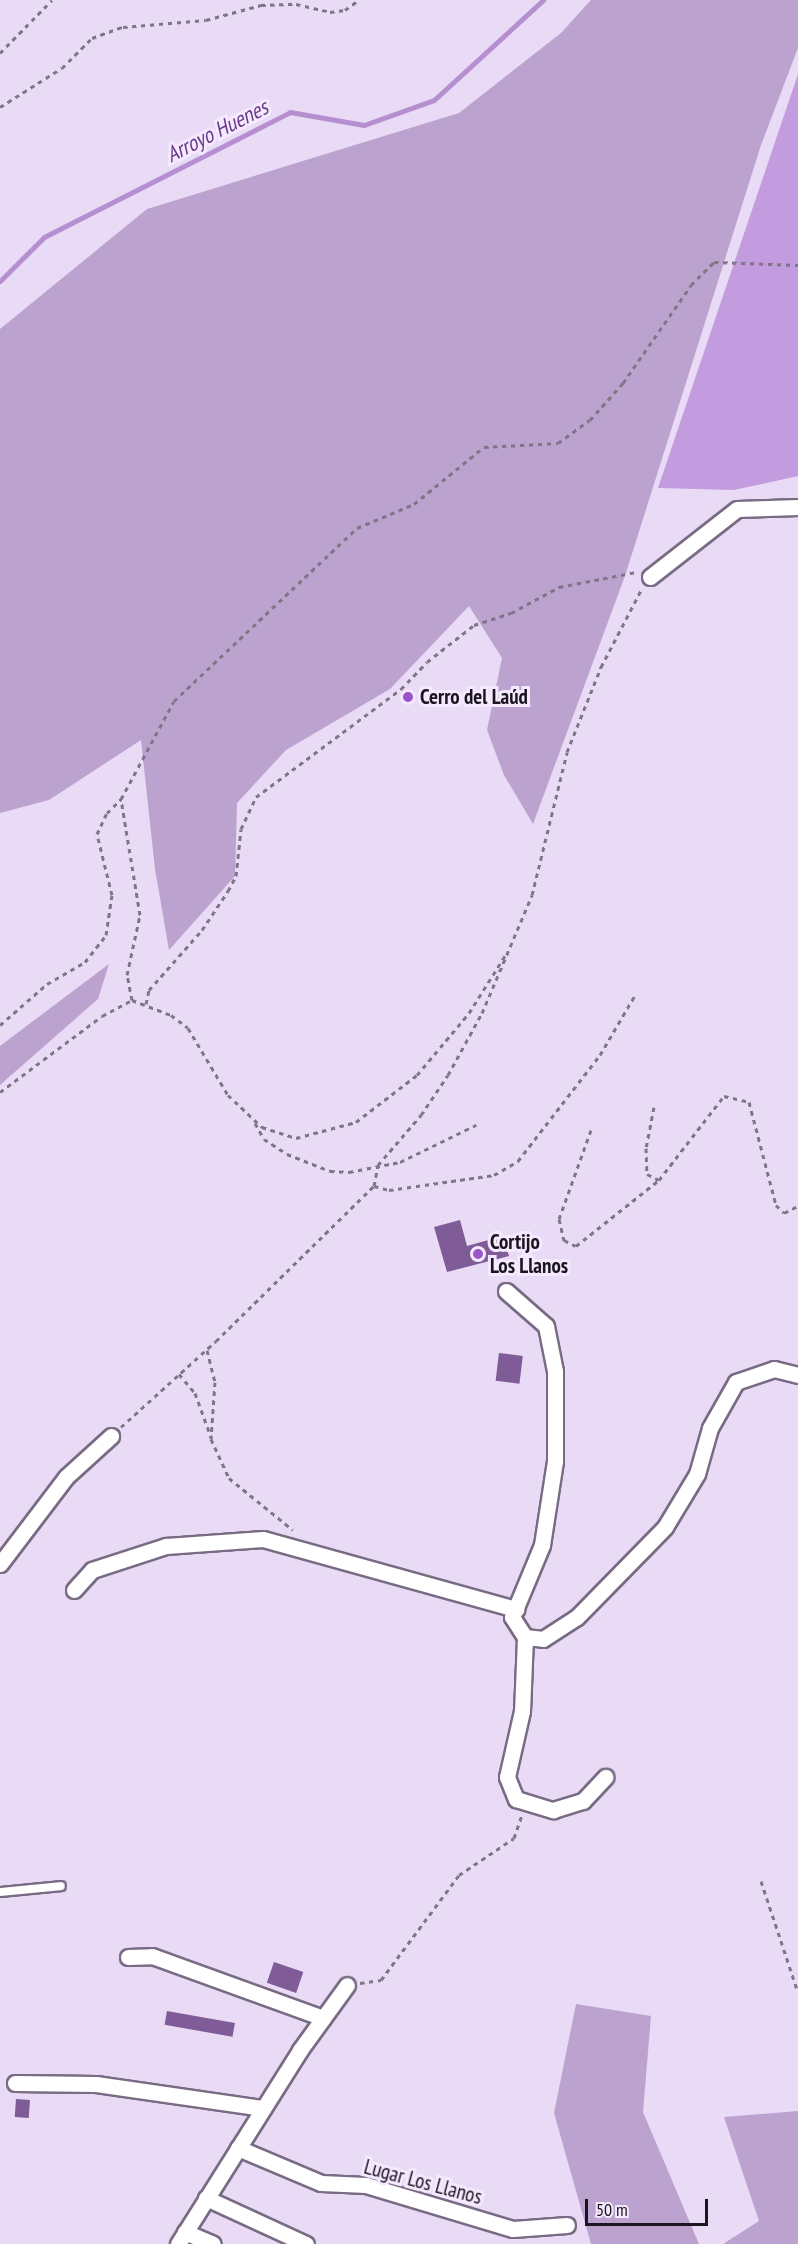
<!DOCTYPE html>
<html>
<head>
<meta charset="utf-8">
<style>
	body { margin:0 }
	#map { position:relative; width:798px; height:2244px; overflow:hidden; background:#e9daf5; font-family:"PT Sans Narrow",sans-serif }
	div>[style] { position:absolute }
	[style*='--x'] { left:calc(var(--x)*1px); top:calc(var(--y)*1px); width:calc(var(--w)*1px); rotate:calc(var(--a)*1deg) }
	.green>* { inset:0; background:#bca2cf }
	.forest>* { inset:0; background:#c29cde }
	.stream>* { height:5px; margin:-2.5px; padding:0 2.5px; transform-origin:2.5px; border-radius:2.5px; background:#b58fd0 }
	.building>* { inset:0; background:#7f5b98; transform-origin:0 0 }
	.path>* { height:3px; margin-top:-1.5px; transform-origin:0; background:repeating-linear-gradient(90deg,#7f7587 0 4.5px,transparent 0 9px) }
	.roads { filter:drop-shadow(2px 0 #786b83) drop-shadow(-2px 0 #786b83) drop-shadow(0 2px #786b83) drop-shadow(0 -2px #786b83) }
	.lane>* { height:8px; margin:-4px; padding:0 4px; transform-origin:4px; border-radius:4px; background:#fff }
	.street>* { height:15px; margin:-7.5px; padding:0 7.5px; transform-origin:7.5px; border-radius:7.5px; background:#fff }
	.dots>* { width:16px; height:16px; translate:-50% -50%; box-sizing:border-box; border:3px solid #f5e9ff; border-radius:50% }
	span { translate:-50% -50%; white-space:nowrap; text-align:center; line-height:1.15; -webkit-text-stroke:6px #f5e9ff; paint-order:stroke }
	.poi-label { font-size:21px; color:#1a151e; font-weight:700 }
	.left { translate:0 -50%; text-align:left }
	.street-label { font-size:21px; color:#1a151e }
	.water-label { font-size:22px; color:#693987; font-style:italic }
	.scale { position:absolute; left:585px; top:2199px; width:123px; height:27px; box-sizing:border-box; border:3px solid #1a151e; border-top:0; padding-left:8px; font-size:18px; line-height:21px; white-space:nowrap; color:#1a151e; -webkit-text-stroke:4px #f5e9ff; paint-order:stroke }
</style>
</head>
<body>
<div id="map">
	<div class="green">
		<i style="clip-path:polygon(591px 0,798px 0,798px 48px,761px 145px,625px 576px,533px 824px,504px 775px,487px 730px,502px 658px,469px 606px,390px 689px,286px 750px,237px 803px,235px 876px,169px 950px,155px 869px,141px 740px,49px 800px,0 813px,0 329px,147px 209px,459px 113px,561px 33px)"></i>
		<i style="clip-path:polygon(109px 964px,98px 999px,0 1085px,0 1046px)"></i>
		<i style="clip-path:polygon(576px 2004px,651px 2016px,643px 2112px,699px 2244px,591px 2244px,554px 2113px)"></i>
		<i style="clip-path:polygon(798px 2111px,798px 2244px,723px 2244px,759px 2221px,724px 2117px)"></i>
	</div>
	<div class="forest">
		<i style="clip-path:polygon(798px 74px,798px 476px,734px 490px,658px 488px)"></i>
	</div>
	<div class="stream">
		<i style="--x:0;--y:281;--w:62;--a:-45"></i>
		<i style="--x:44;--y:237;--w:276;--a:-26.9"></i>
		<i style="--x:290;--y:112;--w:75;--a:10"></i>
		<i style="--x:364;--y:125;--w:74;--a:-19.7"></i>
		<i style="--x:434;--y:100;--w:148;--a:-42.5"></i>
	</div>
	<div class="building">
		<i style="clip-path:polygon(460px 1220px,467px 1246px,503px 1236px,509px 1256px,447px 1272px,434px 1227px)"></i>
		<i style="left:499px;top:1353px;width:24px;height:28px;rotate:7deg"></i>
		<i style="left:274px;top:1962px;width:31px;height:22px;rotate:19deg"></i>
		<i style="left:167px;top:2011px;width:69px;height:14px;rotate:10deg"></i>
		<i style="left:16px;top:2099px;width:14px;height:18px;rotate:4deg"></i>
	</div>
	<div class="path">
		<i style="--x:0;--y:53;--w:74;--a:-45.5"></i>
		<i style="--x:0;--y:107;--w:73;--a:-32.2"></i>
		<i style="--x:62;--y:68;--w:42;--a:-45"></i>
		<i style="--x:92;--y:38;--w:33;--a:-20"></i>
		<i style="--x:123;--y:27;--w:83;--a:-4.8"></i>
		<i style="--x:206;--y:20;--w:57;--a:-15.3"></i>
		<i style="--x:261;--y:5;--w:35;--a:-2"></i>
		<i style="--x:296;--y:4;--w:35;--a:13"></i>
		<i style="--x:330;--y:12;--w:15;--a:-8"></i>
		<i style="--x:345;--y:10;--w:17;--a:-36"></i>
		<i style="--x:132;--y:1000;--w:25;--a:-101"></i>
		<i style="--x:127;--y:975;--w:61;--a:-77.8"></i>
		<i style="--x:140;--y:915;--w:118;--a:-99.3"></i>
		<i style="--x:121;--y:799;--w:111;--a:-61.6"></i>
		<i style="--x:174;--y:701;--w:252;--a:-43.4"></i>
		<i style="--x:357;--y:528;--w:62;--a:-22.8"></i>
		<i style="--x:414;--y:504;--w:90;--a:-39.2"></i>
		<i style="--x:484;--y:447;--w:74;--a:-3.1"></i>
		<i style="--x:558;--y:443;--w:39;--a:-36"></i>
		<i style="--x:590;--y:420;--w:50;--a:-48.3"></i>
		<i style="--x:623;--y:383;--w:119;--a:-55.2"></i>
		<i style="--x:691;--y:285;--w:33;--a:-45"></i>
		<i style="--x:714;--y:262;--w:84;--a:2"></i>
		<i style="--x:146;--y:1004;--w:14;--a:-78"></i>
		<i style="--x:149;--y:990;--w:80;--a:-48.5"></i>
		<i style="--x:202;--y:930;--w:47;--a:-56.3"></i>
		<i style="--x:228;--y:891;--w:17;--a:-62"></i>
		<i style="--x:236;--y:876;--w:47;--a:-83.9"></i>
		<i style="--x:241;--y:829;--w:35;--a:-65"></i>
		<i style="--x:256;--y:797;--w:181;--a:-36.7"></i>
		<i style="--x:401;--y:689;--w:37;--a:-46"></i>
		<i style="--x:427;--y:662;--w:60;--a:-38.2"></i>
		<i style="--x:474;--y:625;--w:39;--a:-18"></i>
		<i style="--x:511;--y:613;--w:55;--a:-28.4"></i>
		<i style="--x:559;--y:587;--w:78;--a:-11"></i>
		<i style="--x:0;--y:1025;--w:62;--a:-41.1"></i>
		<i style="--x:47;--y:984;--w:44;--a:-30.1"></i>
		<i style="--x:85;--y:962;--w:34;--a:-52"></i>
		<i style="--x:106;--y:935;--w:40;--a:-81.5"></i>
		<i style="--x:112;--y:895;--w:63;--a:-103.8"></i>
		<i style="--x:97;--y:834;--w:23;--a:-65"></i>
		<i style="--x:107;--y:813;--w:20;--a:-45"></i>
		<i style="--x:0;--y:1092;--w:127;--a:-36.7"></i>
		<i style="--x:102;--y:1016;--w:34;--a:-28"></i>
		<i style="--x:132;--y:1000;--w:42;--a:21"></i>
		<i style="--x:171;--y:1015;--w:21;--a:37"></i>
		<i style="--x:188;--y:1028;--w:78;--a:59.2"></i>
		<i style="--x:228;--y:1095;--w:47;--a:43.3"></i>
		<i style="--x:262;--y:1127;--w:36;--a:18"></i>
		<i style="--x:296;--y:1138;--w:62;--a:-14.9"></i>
		<i style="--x:356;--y:1122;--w:77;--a:-37.6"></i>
		<i style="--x:417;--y:1075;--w:81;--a:-50"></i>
		<i style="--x:469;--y:1013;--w:70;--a:-57.9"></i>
		<i style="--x:654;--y:1107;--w:42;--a:101"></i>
		<i style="--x:646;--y:1148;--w:26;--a:88"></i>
		<i style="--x:647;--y:1174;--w:13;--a:27"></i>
		<i style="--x:255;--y:1123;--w:18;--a:61"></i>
		<i style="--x:264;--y:1139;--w:27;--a:33"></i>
		<i style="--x:287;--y:1154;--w:46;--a:21.6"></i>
		<i style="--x:330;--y:1171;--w:19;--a:3"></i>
		<i style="--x:349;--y:1172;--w:52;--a:-11.1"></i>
		<i style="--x:400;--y:1162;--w:85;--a:-26"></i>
		<i style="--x:591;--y:1130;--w:95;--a:109.8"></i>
		<i style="--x:559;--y:1219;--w:22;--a:77"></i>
		<i style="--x:564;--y:1240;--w:13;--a:27"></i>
		<i style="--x:576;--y:1246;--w:106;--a:-38.5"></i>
		<i style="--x:659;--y:1180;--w:106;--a:-52.3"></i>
		<i style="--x:724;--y:1096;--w:26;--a:13"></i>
		<i style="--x:749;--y:1102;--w:106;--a:75.3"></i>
		<i style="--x:776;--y:1205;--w:11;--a:45"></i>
		<i style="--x:784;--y:1213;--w:16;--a:-27"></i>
		<i style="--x:374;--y:1186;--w:16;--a:15"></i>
		<i style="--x:389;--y:1190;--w:106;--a:-8.1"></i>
		<i style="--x:494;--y:1175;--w:28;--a:-30"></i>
		<i style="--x:518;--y:1161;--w:134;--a:-52.3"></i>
		<i style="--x:600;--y:1055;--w:69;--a:-59.7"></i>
		<i style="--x:207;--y:1350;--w:33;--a:76"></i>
		<i style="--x:215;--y:1382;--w:57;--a:94"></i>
		<i style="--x:211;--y:1439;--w:43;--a:65.2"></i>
		<i style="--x:229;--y:1478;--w:82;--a:39.1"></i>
		<i style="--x:179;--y:1374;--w:25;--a:50"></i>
		<i style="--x:195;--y:1393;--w:47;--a:70"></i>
		<i style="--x:121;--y:1427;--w:128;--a:-42.2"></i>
		<i style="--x:216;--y:1341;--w:221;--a:-44.5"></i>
		<i style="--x:374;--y:1186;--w:21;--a:-79"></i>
		<i style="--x:378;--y:1165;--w:66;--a:-49.3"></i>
		<i style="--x:421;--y:1115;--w:48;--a:-56"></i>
		<i style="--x:448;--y:1075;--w:71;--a:-61.3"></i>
		<i style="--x:482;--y:1013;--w:128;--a:-67"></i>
		<i style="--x:532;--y:895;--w:147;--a:-76.2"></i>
		<i style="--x:567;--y:752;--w:92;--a:-68.2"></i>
		<i style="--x:601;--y:667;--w:87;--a:-62.5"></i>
		<i style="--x:761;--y:1881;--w:117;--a:71.6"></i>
		<i style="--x:360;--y:1983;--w:21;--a:-8"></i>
		<i style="--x:381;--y:1980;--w:131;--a:-53.4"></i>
		<i style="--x:459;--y:1875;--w:66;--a:-33.9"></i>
		<i style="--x:514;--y:1838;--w:24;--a:-71"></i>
	</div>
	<div class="roads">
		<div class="lane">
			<i style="--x:0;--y:1892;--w:61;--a:-5.6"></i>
		</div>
		<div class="street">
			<i style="--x:650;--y:577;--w:110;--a:-38"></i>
			<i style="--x:737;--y:509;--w:61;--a:-1.9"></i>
			<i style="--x:506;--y:1291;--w:53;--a:41.2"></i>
			<i style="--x:546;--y:1326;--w:46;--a:78.7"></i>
			<i style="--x:555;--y:1371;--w:90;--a:90"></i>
			<i style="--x:555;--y:1461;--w:85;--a:98.8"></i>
			<i style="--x:542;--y:1545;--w:78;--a:112.6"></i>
			<i style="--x:512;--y:1617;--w:24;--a:57"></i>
			<i style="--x:525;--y:1637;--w:18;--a:6"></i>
			<i style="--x:543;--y:1639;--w:40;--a:-32.9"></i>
			<i style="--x:577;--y:1617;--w:126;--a:-45.6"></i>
			<i style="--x:665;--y:1527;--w:62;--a:-58.9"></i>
			<i style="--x:697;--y:1474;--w:48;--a:-74.2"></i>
			<i style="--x:710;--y:1428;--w:53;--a:-60.5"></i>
			<i style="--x:736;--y:1382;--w:40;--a:-18.9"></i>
			<i style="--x:774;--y:1369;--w:25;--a:14"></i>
			<i style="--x:0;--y:1564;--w:109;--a:-52.8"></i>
			<i style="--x:66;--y:1477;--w:61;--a:-42.3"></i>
			<i style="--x:74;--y:1590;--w:27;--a:-48"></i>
			<i style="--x:92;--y:1570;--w:78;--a:-18"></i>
			<i style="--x:166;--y:1546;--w:97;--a:-4.1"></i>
			<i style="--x:263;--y:1539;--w:263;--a:15.5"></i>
			<i style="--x:525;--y:1637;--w:74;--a:92.3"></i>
			<i style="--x:522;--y:1711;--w:68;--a:102.8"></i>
			<i style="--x:507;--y:1777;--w:24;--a:68"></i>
			<i style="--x:516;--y:1799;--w:39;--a:17"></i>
			<i style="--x:553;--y:1810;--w:31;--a:-17"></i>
			<i style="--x:583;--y:1801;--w:33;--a:-47"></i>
			<i style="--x:128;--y:1957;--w:24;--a:-2"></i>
			<i style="--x:152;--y:1956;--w:182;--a:19.9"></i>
			<i style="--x:15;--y:2083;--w:81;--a:0.7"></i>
			<i style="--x:96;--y:2084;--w:169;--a:8.2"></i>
			<i style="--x:238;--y:2148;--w:90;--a:22.9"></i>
			<i style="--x:321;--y:2183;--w:45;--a:2.5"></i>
			<i style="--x:366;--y:2185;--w:153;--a:16.7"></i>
			<i style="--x:513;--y:2229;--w:54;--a:-4.2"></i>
			<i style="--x:206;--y:2198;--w:110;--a:24.7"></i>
			<i style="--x:185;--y:2232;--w:30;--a:23"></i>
			<i style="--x:178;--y:2244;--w:229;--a:-57.8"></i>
			<i style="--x:300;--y:2050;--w:80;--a:-54.1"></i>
		</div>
	</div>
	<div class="dots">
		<i style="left:408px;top:697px;background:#9c54c8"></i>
		<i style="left:478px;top:1254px;background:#9c54c8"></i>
	</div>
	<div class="poi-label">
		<span class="left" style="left:420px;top:697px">Cerro del Laúd</span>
		<span class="left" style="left:490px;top:1254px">Cortijo<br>Los Llanos</span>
	</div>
	<div class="street-label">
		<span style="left:423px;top:2182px;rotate:15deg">Lugar Los Llanos</span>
	</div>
	<div class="water-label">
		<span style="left:217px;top:131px;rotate:-27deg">Arroyo Huenes</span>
	</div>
	<div class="scale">50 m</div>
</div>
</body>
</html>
